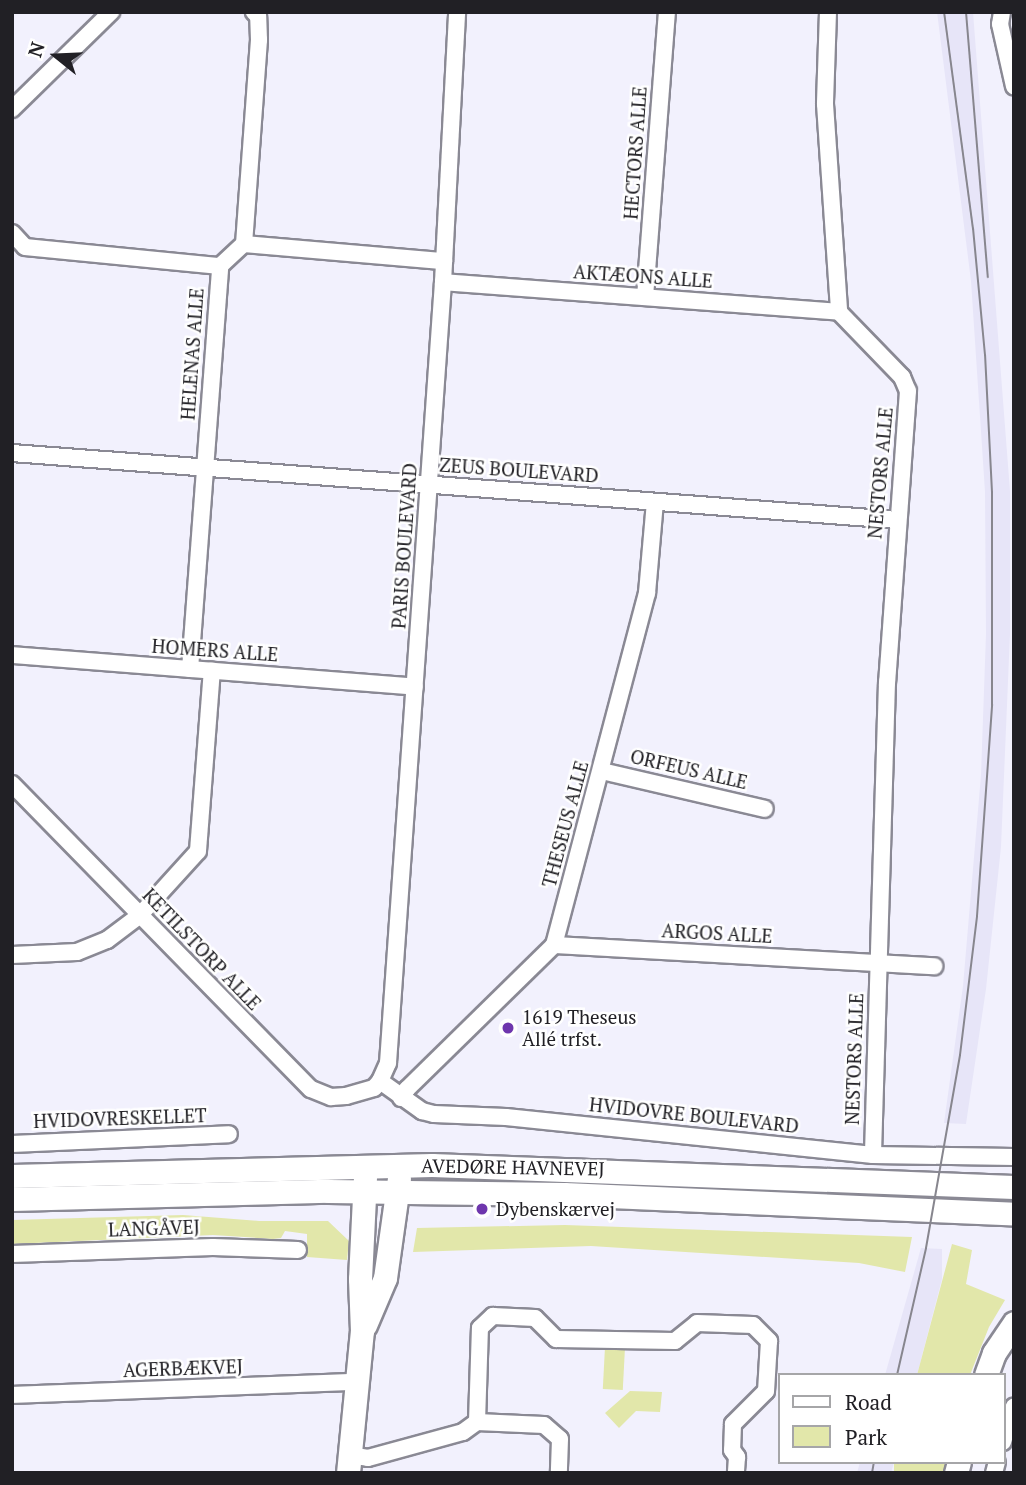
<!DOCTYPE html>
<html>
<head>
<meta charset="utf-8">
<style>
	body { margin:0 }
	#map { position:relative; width:1026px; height:1485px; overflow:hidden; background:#f2f1fd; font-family:"PT Serif",serif }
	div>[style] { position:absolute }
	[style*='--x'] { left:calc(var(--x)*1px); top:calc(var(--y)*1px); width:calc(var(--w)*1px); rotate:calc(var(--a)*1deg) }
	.built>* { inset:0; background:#e7e5f8 }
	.green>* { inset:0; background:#e2e7aa; transform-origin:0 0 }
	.roads { filter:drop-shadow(2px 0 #8a8994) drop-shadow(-2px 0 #8a8994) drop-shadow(0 2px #8a8994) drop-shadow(0 -2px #8a8994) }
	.street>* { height:16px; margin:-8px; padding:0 8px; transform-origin:8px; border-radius:8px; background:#fff }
	.secondary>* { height:23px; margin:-11.5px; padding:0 11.5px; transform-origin:11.5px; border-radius:11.5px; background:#fff }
	.tram>* { height:2px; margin:-1px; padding:0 1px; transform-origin:1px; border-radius:1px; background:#87868e }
	.dots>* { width:19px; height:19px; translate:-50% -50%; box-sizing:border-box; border:4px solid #fff; border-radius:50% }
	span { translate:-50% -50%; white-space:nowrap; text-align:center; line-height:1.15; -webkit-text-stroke:5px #fff; paint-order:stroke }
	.street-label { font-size:19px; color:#212025 }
	.poi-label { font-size:19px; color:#212025 }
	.left { translate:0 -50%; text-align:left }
	.frame { position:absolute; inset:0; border:14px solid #212025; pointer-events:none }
	.legend { position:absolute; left:778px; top:1373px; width:228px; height:91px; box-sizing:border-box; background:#fff; border:2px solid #a6a6a8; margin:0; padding:9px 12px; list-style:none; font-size:21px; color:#212025 }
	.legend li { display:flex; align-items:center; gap:14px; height:35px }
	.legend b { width:35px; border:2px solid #a6a6a8 }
	.north { position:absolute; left:21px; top:21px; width:70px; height:70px; -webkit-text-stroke:5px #fff; paint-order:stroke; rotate:288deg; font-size:19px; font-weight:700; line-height:28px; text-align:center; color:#212025 }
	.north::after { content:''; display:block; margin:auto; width:24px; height:32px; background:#212025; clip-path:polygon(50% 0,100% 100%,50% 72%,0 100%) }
</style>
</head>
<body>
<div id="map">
	<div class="built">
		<i style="clip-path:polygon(937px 12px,973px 12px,1010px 491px,1010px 634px,1001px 847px,986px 989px,966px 1124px,944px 1123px,963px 986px,981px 775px,986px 634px,985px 492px,971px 281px)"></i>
		<i style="clip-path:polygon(921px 1248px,942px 1249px,942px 1279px,917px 1375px,885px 1375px)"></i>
		<i style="clip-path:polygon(860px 1462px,894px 1462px,891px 1473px,857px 1473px)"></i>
	</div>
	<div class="green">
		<i style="clip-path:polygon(183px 1215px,259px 1221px,328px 1221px,349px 1241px,347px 1260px,307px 1257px,307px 1234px,285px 1231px,281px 1238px,273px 1239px,213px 1235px,12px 1244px,12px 1220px)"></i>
		<i style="clip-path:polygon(565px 1225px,912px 1237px,905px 1272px,859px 1263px,591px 1246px,413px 1252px,417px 1228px)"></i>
		<i style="clip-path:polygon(952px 1244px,972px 1250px,966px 1284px,1005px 1300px,989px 1327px,970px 1375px,917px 1375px)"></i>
		<i style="left:605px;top:1347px;width:20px;height:42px;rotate:3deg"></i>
		<i style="clip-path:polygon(630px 1391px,662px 1392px,660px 1412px,636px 1411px,619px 1428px,605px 1413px)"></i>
		<i style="left:894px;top:1462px;width:51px;height:11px"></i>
	</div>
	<div class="roads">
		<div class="street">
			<i style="--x:828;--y:12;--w:92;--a:91.9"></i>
			<i style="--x:825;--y:104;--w:208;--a:86.1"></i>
			<i style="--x:839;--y:312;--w:91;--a:45.9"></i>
			<i style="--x:902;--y:377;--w:15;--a:67"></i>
			<i style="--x:908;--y:391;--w:292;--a:94.1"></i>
			<i style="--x:887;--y:682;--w:473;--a:91.7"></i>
			<i style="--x:1002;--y:12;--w:12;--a:99"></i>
			<i style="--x:1000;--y:24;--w:64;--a:77.3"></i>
			<i style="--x:12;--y:109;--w:139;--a:-44.4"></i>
			<i style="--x:12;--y:233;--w:19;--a:47"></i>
			<i style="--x:25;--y:247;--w:196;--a:5.6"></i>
			<i style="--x:244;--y:244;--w:201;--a:4.9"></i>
			<i style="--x:443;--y:282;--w:397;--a:4.3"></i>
			<i style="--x:645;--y:297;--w:286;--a:-85.6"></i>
			<i style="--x:12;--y:453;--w:888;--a:4.33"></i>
			<i style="--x:12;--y:655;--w:404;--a:4.5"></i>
			<i style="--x:190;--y:669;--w:404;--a:-85.7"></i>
			<i style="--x:220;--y:266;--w:33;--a:-43"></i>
			<i style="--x:244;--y:244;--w:205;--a:-85.8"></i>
			<i style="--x:259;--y:40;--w:24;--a:-92"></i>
			<i style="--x:258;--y:16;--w:6;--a:-135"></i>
			<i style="--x:602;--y:771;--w:167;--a:13.1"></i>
			<i style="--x:12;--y:784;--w:427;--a:45.6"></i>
			<i style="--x:311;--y:1089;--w:22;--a:22"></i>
			<i style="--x:331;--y:1097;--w:15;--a:-4"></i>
			<i style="--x:346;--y:1096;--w:29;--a:-16"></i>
			<i style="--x:374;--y:1088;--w:9;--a:-49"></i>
			<i style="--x:380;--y:1081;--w:20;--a:-66"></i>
			<i style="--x:388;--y:1063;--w:783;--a:-85.97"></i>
			<i style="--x:443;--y:282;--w:270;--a:-87"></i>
			<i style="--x:554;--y:945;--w:381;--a:3.2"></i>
			<i style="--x:12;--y:955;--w:65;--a:-2.6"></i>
			<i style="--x:77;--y:952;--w:32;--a:-22"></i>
			<i style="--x:107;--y:940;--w:41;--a:-37.1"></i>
			<i style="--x:140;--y:915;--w:86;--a:-47.8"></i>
			<i style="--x:198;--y:851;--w:181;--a:-85.6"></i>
			<i style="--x:380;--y:1081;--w:52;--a:35.5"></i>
			<i style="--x:422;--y:1111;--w:12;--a:14"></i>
			<i style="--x:434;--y:1114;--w:72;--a:2.4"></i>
			<i style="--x:506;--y:1117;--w:369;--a:5.9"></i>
			<i style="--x:873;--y:1155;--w:141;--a:0.8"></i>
			<i style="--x:401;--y:1098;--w:11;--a:-56"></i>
			<i style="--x:407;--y:1089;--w:206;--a:-44.4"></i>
			<i style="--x:554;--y:945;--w:364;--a:-75.2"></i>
			<i style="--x:647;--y:593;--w:91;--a:-85"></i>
			<i style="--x:12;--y:1144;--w:217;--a:-2.6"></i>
			<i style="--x:12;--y:1254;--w:201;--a:-2"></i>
			<i style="--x:213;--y:1247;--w:85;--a:2"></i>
			<i style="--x:12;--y:1395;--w:343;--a:-2.2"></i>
			<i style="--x:477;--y:1422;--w:94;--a:-88.2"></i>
			<i style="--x:480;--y:1328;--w:18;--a:-43"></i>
			<i style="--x:493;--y:1316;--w:42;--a:2.7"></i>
			<i style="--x:535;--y:1318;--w:30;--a:45"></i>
			<i style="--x:556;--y:1339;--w:119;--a:1"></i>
			<i style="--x:675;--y:1341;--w:28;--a:-39"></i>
			<i style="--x:697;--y:1323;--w:56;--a:2"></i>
			<i style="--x:753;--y:1325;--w:23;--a:45"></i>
			<i style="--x:769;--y:1341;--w:50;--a:93.4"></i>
			<i style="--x:766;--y:1391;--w:47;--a:135"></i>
			<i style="--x:733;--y:1424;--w:26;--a:92"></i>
			<i style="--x:732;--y:1450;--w:9;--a:54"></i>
			<i style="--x:737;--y:1457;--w:16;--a:94"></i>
			<i style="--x:1003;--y:1442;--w:37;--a:-73"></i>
			<i style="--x:350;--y:1455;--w:18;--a:9"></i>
			<i style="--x:368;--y:1458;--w:98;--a:-15.3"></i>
			<i style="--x:463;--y:1432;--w:17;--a:-36"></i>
			<i style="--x:477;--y:1422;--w:67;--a:2.6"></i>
			<i style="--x:544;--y:1425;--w:21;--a:41"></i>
			<i style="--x:560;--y:1439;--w:34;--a:92"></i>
			<i style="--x:994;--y:1473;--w:11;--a:-75"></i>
		</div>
		<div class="secondary">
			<i style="--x:12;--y:1176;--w:420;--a:-1.5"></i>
			<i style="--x:432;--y:1165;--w:582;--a:2.16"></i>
			<i style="--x:12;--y:1199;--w:316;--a:-1.5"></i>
			<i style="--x:328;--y:1191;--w:236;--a:0.7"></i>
			<i style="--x:564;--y:1194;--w:450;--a:2.5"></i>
			<i style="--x:365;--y:1325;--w:51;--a:-66.9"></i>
			<i style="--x:385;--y:1278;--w:100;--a:-82"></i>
			<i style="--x:986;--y:1375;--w:23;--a:-70"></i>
			<i style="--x:994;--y:1353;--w:36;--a:-56"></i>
			<i style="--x:348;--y:1473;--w:143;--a:-84.4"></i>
			<i style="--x:362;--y:1331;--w:52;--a:-92.2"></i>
			<i style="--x:360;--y:1279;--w:103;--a:-87.2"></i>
			<i style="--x:956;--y:1473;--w:11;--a:-75"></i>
		</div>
	</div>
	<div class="tram">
		<i style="--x:966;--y:12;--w:266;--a:85.3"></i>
		<i style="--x:897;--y:1375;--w:130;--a:-77.1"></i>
		<i style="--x:926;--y:1248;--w:196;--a:-80"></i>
		<i style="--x:960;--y:1055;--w:140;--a:-83"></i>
		<i style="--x:977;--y:916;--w:212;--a:-85.9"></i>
		<i style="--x:992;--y:705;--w:213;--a:-90"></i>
		<i style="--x:992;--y:492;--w:137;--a:-92.9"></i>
		<i style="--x:985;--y:355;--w:127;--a:-95.4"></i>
		<i style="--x:973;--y:229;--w:219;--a:-97.6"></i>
		<i style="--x:872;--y:1473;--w:11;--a:-80"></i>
	</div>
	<div class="dots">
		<i style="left:508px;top:1028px;background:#6e36ad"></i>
		<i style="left:482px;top:1209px;background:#6e36ad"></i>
	</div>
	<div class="street-label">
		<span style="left:635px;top:153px;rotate:-86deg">HECTORS ALLE</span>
		<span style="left:643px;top:276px;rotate:4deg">AKTÆONS ALLE</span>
		<span style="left:192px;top:354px;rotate:-86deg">HELENAS ALLE</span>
		<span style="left:519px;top:470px;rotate:4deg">ZEUS BOULEVARD</span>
		<span style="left:880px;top:473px;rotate:-85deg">NESTORS ALLE</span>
		<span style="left:404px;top:546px;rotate:-86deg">PARIS BOULEVARD</span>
		<span style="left:215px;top:650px;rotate:4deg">HOMERS ALLE</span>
		<span style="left:689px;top:769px;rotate:13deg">ORFEUS ALLE</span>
		<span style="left:565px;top:824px;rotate:-75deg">THESEUS ALLE</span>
		<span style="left:717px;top:933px;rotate:3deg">ARGOS ALLE</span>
		<span style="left:202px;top:949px;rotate:46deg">KETILSTORP ALLE</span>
		<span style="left:854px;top:1059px;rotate:-88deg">NESTORS ALLE</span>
		<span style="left:694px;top:1115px;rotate:6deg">HVIDOVRE BOULEVARD</span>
		<span style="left:120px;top:1118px;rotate:-2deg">HVIDOVRESKELLET</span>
		<span style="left:513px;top:1167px;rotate:1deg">AVEDØRE HAVNEVEJ</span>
		<span style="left:154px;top:1228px;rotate:-2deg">LANGÅVEJ</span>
		<span style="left:183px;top:1368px;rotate:-2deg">AGERBÆKVEJ</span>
	</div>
	<div class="poi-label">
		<span class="left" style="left:522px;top:1028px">1619 Theseus<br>Allé trfst.</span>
		<span class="left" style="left:496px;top:1209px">Dybenskærvej</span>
	</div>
	<div class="frame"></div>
	<ul class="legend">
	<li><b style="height:9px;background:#fff"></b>Road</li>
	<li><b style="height:19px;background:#e2e7aa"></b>Park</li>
	</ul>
	<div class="north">N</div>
</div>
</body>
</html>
